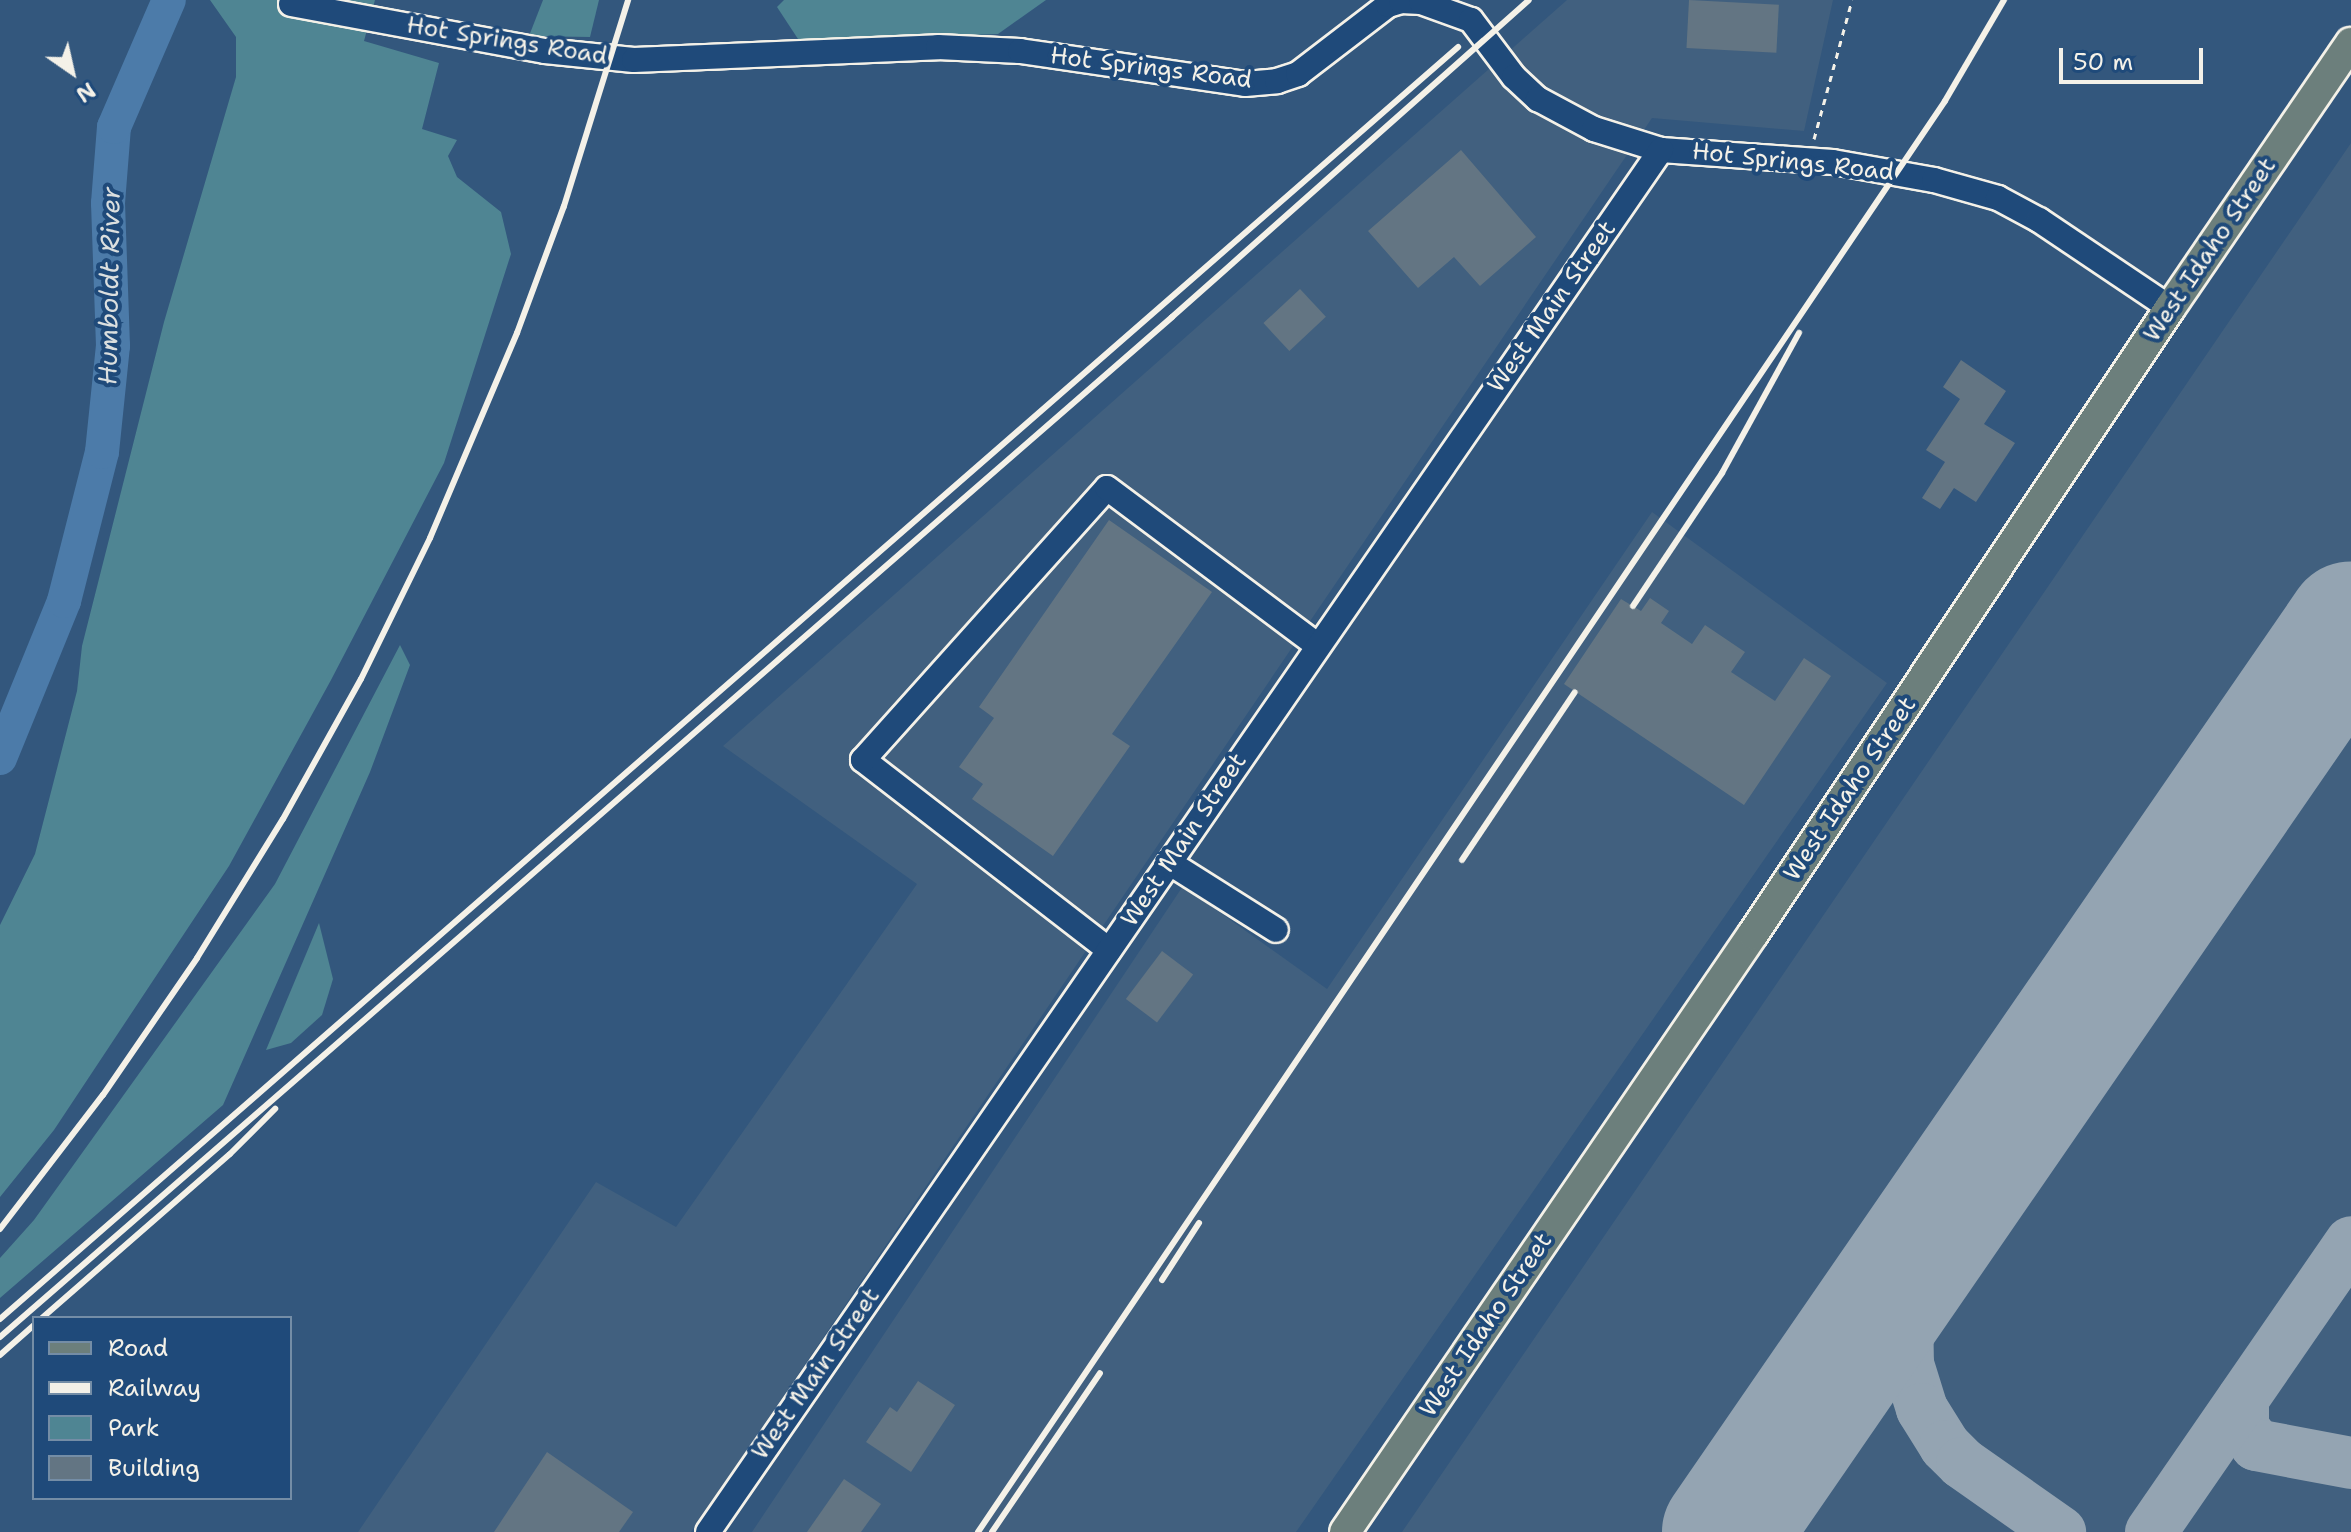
<!DOCTYPE html>
<html>
<head>
<meta charset="utf-8">
<style>
	body { margin:0 }
	#map { position:relative; width:2351px; height:1532px; overflow:hidden; background:#33577d; font-family:"Shantell Sans",sans-serif }
	div>[style] { position:absolute }
	[style*='--x'] { left:calc(var(--x)*1px); top:calc(var(--y)*1px); width:calc(var(--w)*1px); rotate:calc(var(--a)*1deg) }
	.built>* { inset:0; background:#41607f }
	.green>* { inset:0; background:#4f8593 }
	.river>* { height:34px; margin:-17px; padding:0 17px; transform-origin:17px; border-radius:17px; background:#4c7ba9 }
	.taxiway>* { height:52px; margin:-26px; padding:0 26px; transform-origin:26px; border-radius:26px; background:#94a4b2 }
	.runway>* { height:128px; margin:-64px; padding:0 64px; transform-origin:64px; border-radius:64px; background:#94a4b2 }
	.building>* { inset:0; background:#637583; transform-origin:0 0 }
	.path>* { height:3px; margin-top:-1.5px; transform-origin:0; background:repeating-linear-gradient(90deg,#f4f1e8 0 6px,transparent 0 12px) }
	.roads { filter:drop-shadow(2px 0 #f4f1e8) drop-shadow(-2px 0 #f4f1e8) drop-shadow(0 2px #f4f1e8) drop-shadow(0 -2px #f4f1e8) }
	.minor>* { height:24px; margin:-12px; padding:0 12px; transform-origin:12px; border-radius:12px; background:#1f4a7a }
	.major>* { height:30px; margin:-15px; padding:0 15px; transform-origin:15px; border-radius:15px; background:#6c7f7c }
	.rail>* { height:6px; margin:-3px; padding:0 3px; transform-origin:3px; border-radius:3px; background:#f4f1e8 }
	span { translate:-50% -50%; white-space:nowrap; text-align:center; line-height:1.15; -webkit-text-stroke:8px #1f4a7a; paint-order:stroke }
	.street-label { font-size:24px; color:#f4f1e8 }
	.water-label { font-size:26px; color:#dbdfdf; font-style:italic }
	.legend { position:absolute; left:32px; top:1316px; width:260px; height:184px; box-sizing:border-box; background:#1f4a7a; border:2px solid #748da6; margin:0; padding:10px 14px; list-style:none; font-size:24px; color:#f4f1e8 }
	.legend li { display:flex; align-items:center; gap:16px; height:40px }
	.legend b { width:40px; border:2px solid #748da6 }
	.north { position:absolute; left:32px; top:32px; width:80px; height:80px; -webkit-text-stroke:6px #1f4a7a; paint-order:stroke; rotate:146deg; font-size:22px; font-weight:700; line-height:32px; text-align:center; color:#f4f1e8 }
	.north::after { content:''; display:block; margin:auto; width:28px; height:36px; background:#f4f1e8; clip-path:polygon(50% 0,100% 100%,50% 72%,0 100%) }
	.scale { position:absolute; left:2059px; top:48px; width:144px; height:36px; box-sizing:border-box; border:4px solid #f4f1e8; border-top:0; padding-left:10px; font-size:24px; line-height:28px; white-space:nowrap; color:#f4f1e8; -webkit-text-stroke:6px #1f4a7a; paint-order:stroke }
</style>
</head>
<body>
<div id="map">
	<div class="built">
		<i style="clip-path:polygon(1567px 0,1833px 0,1804px 131px,1652px 118px,691px 1532px,358px 1532px,596px 1182px,676px 1227px,917px 884px,723px 746px)"></i>
		<i style="clip-path:polygon(2351px 143px,2351px 1532px,1402px 1532px,2185px 386px)"></i>
		<i style="clip-path:polygon(1652px 512px,1887px 683px,1296px 1532px,752px 1532px,1183px 886px,1327px 989px)"></i>
	</div>
	<div class="green">
		<i style="clip-path:polygon(210px 0,375px 0,364px 41px,439px 63px,422px 129px,457px 140px,448px 156px,457px 177px,501px 212px,511px 254px,444px 463px,331px 680px,229px 866px,54px 1130px,0 1197px,0 925px,35px 854px,77px 691px,82px 646px,164px 322px,236px 77px,236px 37px)"></i>
		<i style="clip-path:polygon(543px 0,599px 0,590px 37px,529px 36px)"></i>
		<i style="clip-path:polygon(784px 0,1046px 0,998px 34px,800px 42px,777px 7px)"></i>
		<i style="clip-path:polygon(400px 645px,410px 665px,370px 772px,223px 1105px,0 1298px,0 1258px,34px 1220px,275px 884px)"></i>
		<i style="clip-path:polygon(319px 923px,333px 979px,322px 1015px,291px 1043px,266px 1050px)"></i>
	</div>
	<div class="river">
		<i style="--x:0;--y:758;--w:170;--a:-67.8"></i>
		<i style="--x:64;--y:601;--w:154;--a:-75.7"></i>
		<i style="--x:102;--y:452;--w:107;--a:-84.1"></i>
		<i style="--x:113;--y:346;--w:143;--a:-92"></i>
		<i style="--x:108;--y:203;--w:76;--a:-85.5"></i>
		<i style="--x:114;--y:127;--w:138;--a:-66.6"></i>
	</div>
	<div class="taxiway">
		<i style="--x:1946;--y:1215;--w:54;--a:117.5"></i>
		<i style="--x:1921;--y:1263;--w:48;--a:106.9"></i>
		<i style="--x:1907;--y:1309;--w:55;--a:89"></i>
		<i style="--x:1908;--y:1364;--w:47;--a:72.7"></i>
		<i style="--x:1922;--y:1409;--w:44;--a:58.1"></i>
		<i style="--x:1945;--y:1446;--w:24;--a:45"></i>
		<i style="--x:1962;--y:1463;--w:120;--a:35.1"></i>
		<i style="--x:2243;--y:1399;--w:28;--a:90"></i>
		<i style="--x:2243;--y:1427;--w:22;--a:54"></i>
		<i style="--x:2256;--y:1445;--w:97;--a:10.7"></i>
		<i style="--x:2151;--y:1532;--w:352;--a:-55.4"></i>
	</div>
	<div class="runway">
		<i style="--x:1726;--y:1532;--w:1101;--a:-55.43"></i>
	</div>
	<div class="building">
		<i style="left:1689px;top:0;width:90px;height:48px;rotate:3deg"></i>
		<i style="clip-path:polygon(1461px 150px,1536px 237px,1480px 286px,1454px 257px,1418px 288px,1368px 231px)"></i>
		<i style="left:1300px;top:289px;width:38px;height:50px;rotate:47deg"></i>
		<i style="clip-path:polygon(1961px 360px,2006px 391px,1984px 424px,2015px 443px,1976px 502px,1954px 488px,1940px 509px,1922px 498px,1945px 462px,1926px 450px,1960px 399px,1943px 387px)"></i>
		<i style="clip-path:polygon(1109px 520px,1212px 592px,1112px 734px,1130px 746px,1053px 856px,972px 799px,983px 784px,959px 767px,994px 718px,979px 707px)"></i>
		<i style="clip-path:polygon(1650px 598px,1669px 611px,1661px 623px,1692px 644px,1705px 625px,1745px 652px,1731px 672px,1775px 701px,1804px 658px,1831px 676px,1744px 805px,1564px 684px,1621px 599px,1641px 611px)"></i>
		<i style="left:1162px;top:951px;width:39px;height:60px;rotate:37deg"></i>
		<i style="clip-path:polygon(918px 1381px,955px 1405px,911px 1472px,866px 1442px,890px 1407px,897px 1412px)"></i>
		<i style="clip-path:polygon(547px 1452px,633px 1512px,619px 1532px,494px 1532px)"></i>
		<i style="clip-path:polygon(844px 1479px,881px 1504px,861px 1532px,807px 1532px)"></i>
	</div>
	<div class="path">
		<i style="--x:1814;--y:139;--w:144;--a:-74.7"></i>
	</div>
	<div class="roads">
		<div class="minor">
			<i style="--x:291;--y:4;--w:258;--a:10.5"></i>
			<i style="--x:545;--y:51;--w:89;--a:5.8"></i>
			<i style="--x:634;--y:60;--w:304;--a:-2.4"></i>
			<i style="--x:938;--y:47;--w:82;--a:2.8"></i>
			<i style="--x:1020;--y:51;--w:227;--a:8.3"></i>
			<i style="--x:1245;--y:84;--w:32;--a:-5"></i>
			<i style="--x:1277;--y:81;--w:22;--a:-18"></i>
			<i style="--x:1298;--y:74;--w:113;--a:-37.5"></i>
			<i style="--x:1388;--y:5;--w:14;--a:-17"></i>
			<i style="--x:1401;--y:1;--w:20;--a:3"></i>
			<i style="--x:1421;--y:2;--w:53;--a:19.8"></i>
			<i style="--x:1471;--y:20;--w:71;--a:53"></i>
			<i style="--x:1514;--y:77;--w:33;--a:43"></i>
			<i style="--x:1538;--y:99;--w:64;--a:28.2"></i>
			<i style="--x:1594;--y:129;--w:70;--a:17.4"></i>
			<i style="--x:1661;--y:150;--w:172;--a:4"></i>
			<i style="--x:1833;--y:162;--w:103;--a:10.1"></i>
			<i style="--x:1934;--y:180;--w:66;--a:15.7"></i>
			<i style="--x:1998;--y:198;--w:47;--a:28.2"></i>
			<i style="--x:2039;--y:220;--w:158;--a:33.9"></i>
			<i style="--x:1170;--y:863;--w:125;--a:32.3"></i>
			<i style="--x:1109;--y:950;--w:311;--a:-142.3"></i>
			<i style="--x:863;--y:760;--w:365;--a:-48.1"></i>
			<i style="--x:1107;--y:488;--w:262;--a:36.8"></i>
			<i style="--x:708;--y:1532;--w:1679;--a:-55.41"></i>
		</div>
		<div class="major">
			<i style="--x:1345;--y:1532;--w:724;--a:-55.7"></i>
			<i style="--x:1753;--y:934;--w:752;--a:-56.33"></i>
			<i style="--x:2170;--y:308;--w:321;--a:-55.7"></i>
		</div>
	</div>
	<div class="rail">
		<i style="--x:1633;--y:606;--w:160;--a:-56.2"></i>
		<i style="--x:1722;--y:473;--w:160;--a:-61.2"></i>
		<i style="--x:1462;--y:860;--w:202;--a:-56.1"></i>
		<i style="--x:0;--y:1229;--w:169;--a:-52.5"></i>
		<i style="--x:103;--y:1095;--w:166;--a:-55.5"></i>
		<i style="--x:197;--y:958;--w:163;--a:-58.3"></i>
		<i style="--x:283;--y:819;--w:160;--a:-60.9"></i>
		<i style="--x:361;--y:679;--w:157;--a:-63.9"></i>
		<i style="--x:430;--y:538;--w:223;--a:-67"></i>
		<i style="--x:517;--y:333;--w:135;--a:-69.7"></i>
		<i style="--x:564;--y:206;--w:216;--a:-72.7"></i>
		<i style="--x:1162;--y:1280;--w:68;--a:-57"></i>
		<i style="--x:42;--y:1318;--w:249;--a:-41.1"></i>
		<i style="--x:230;--y:1154;--w:64;--a:-45"></i>
		<i style="--x:0;--y:1319;--w:1935;--a:-41.1"></i>
		<i style="--x:0;--y:1337;--w:1554;--a:-41.03"></i>
		<i style="--x:1172;--y:317;--w:477;--a:-41.6"></i>
		<i style="--x:0;--y:1355;--w:45;--a:-41.4"></i>
		<i style="--x:978;--y:1532;--w:1727;--a:-55.95"></i>
		<i style="--x:1945;--y:101;--w:117;--a:-59.7"></i>
		<i style="--x:992;--y:1532;--w:192;--a:-55.8"></i>
	</div>
	<div class="street-label">
		<span style="left:507px;top:41px;rotate:9deg">Hot Springs Road</span>
		<span style="left:1151px;top:68px;rotate:7deg">Hot Springs Road</span>
		<span style="left:1793px;top:162px;rotate:6deg">Hot Springs Road</span>
		<span style="left:2210px;top:250px;rotate:-56deg">West Idaho Street</span>
		<span style="left:1552px;top:307px;rotate:-55deg">West Main Street</span>
		<span style="left:1850px;top:789px;rotate:-56deg">West Idaho Street</span>
		<span style="left:1184px;top:840px;rotate:-56deg">West Main Street</span>
		<span style="left:1486px;top:1325px;rotate:-56deg">West Idaho Street</span>
		<span style="left:816px;top:1374px;rotate:-55deg">West Main Street</span>
	</div>
	<div class="water-label">
		<span style="left:109px;top:286px;rotate:-89deg">Humboldt River</span>
	</div>
	<ul class="legend">
	<li><b style="height:10px;background:#6c7f7c"></b>Road</li>
	<li><b style="height:10px;background:#f4f1e8"></b>Railway</li>
	<li><b style="height:22px;background:#4f8593"></b>Park</li>
	<li><b style="height:22px;background:#637583"></b>Building</li>
	</ul>
	<div class="north">N</div>
	<div class="scale">50 m</div>
</div>
</body>
</html>
